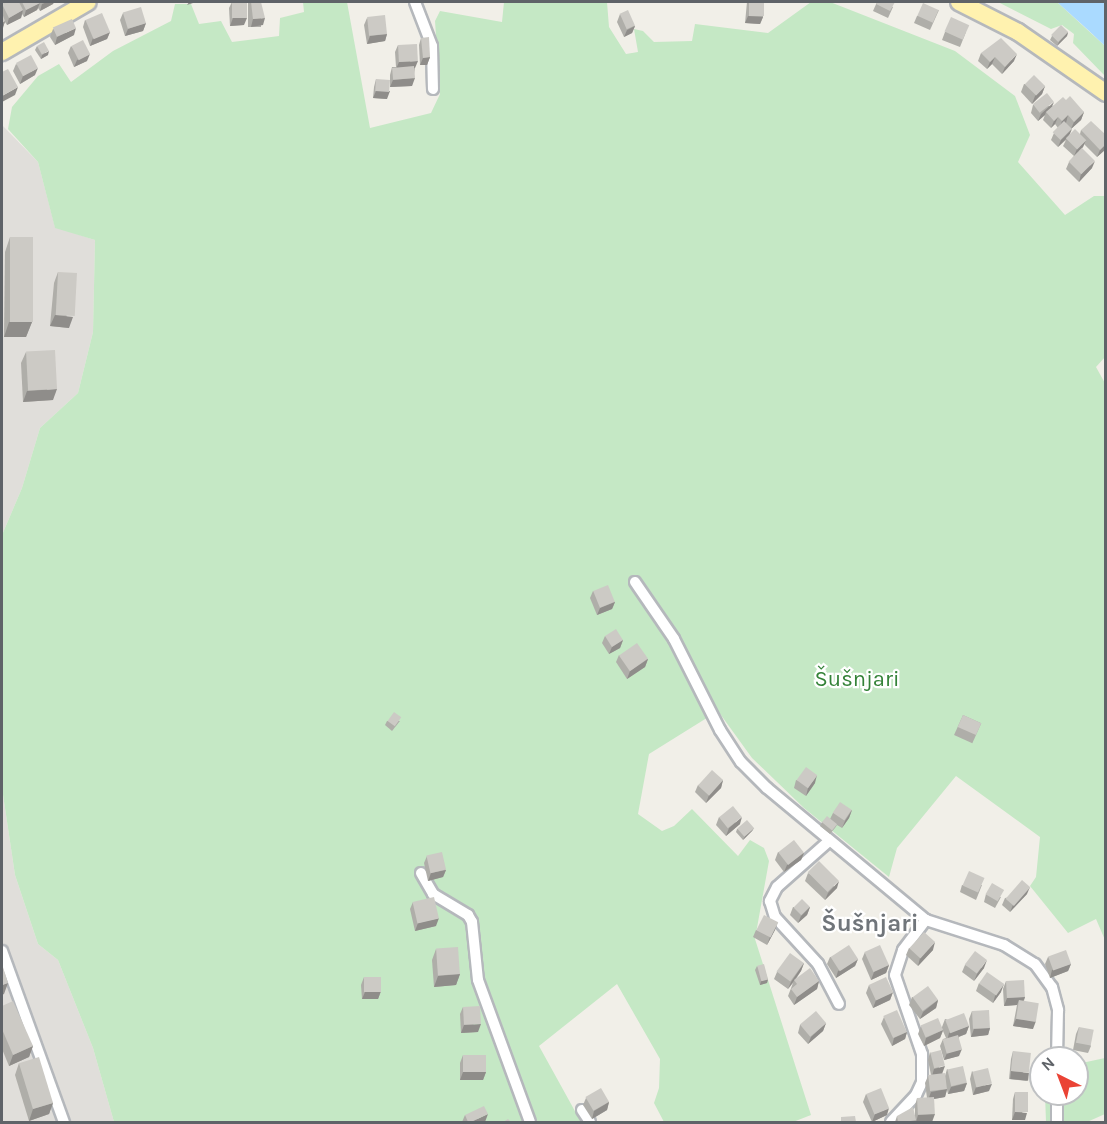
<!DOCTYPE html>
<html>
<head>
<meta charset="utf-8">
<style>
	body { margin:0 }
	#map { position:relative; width:1107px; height:1124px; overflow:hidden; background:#f1efe8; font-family:Karla,sans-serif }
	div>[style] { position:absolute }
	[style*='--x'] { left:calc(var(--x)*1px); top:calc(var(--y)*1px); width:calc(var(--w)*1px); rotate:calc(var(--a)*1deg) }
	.industrial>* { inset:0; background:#e0deda }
	.green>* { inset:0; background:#c5e8c5 }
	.water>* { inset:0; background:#aadaff }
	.roads { filter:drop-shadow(2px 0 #b5b8bc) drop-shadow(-2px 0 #b5b8bc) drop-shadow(0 2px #b5b8bc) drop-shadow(0 -2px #b5b8bc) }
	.minor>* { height:10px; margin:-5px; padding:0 5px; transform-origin:5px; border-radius:5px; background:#fff }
	.primary>* { height:16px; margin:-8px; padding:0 8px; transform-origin:8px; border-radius:8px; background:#fff2af }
	.wall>* { inset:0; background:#afaea9; transform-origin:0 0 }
	.shaded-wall>* { inset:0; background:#8f8d8a; transform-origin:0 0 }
	.building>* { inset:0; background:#cccac5; transform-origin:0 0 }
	span { translate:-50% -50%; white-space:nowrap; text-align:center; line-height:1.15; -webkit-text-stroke:4.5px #fff; paint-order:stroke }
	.park-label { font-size:22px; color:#348238 }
	.neighbourhood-label { font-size:24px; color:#70757a; font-weight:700 }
	.frame { position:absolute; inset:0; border:3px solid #5f6368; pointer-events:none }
	.north { position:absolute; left:1029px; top:1046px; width:60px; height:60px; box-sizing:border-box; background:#fff; border:2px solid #bfc1c3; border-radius:50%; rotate:318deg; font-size:16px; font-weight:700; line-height:24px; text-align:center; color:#5f6368 }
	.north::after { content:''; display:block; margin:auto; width:21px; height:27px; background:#ea4335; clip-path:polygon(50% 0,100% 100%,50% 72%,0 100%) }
</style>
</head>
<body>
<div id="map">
	<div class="industrial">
		<i style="clip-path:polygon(2px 125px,38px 162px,55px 227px,95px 240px,93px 332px,78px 393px,40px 428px,22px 488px,2px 535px)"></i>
		<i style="clip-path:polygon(2px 788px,15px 875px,38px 944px,58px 960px,93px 1048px,114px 1122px,2px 1122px)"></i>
	</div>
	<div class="green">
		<i style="clip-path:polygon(303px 2px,347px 2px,370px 128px,431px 113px,440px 94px,435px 21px,440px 11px,502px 22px,504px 2px,607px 2px,609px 27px,626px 54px,638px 52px,634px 29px,643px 31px,654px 42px,692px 41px,695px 24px,768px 33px,811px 2px,830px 2px,955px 51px,1015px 96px,1030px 135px,1018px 162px,1065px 215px,1094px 196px,1105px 196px,1105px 357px,1096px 367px,1106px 385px,1105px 940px,1096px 919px,1068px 933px,1030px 886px,1036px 877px,1040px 837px,956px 776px,897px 848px,889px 877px,804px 808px,752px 758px,718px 711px,649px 754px,638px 814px,662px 831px,674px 826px,692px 809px,738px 856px,750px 840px,764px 848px,769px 861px,755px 939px,811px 1115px,793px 1122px,664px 1122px,654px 1103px,659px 1088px,660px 1059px,617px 984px,539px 1046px,581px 1122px,114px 1122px,93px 1048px,58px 960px,38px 944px,15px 875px,2px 788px,2px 535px,22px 488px,40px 428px,78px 393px,93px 332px,95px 240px,55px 228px,38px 162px,8px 129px,12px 107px,38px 76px,59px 64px,71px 82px,113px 51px,171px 21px,175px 4px,191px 4px,199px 24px,221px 21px,232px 42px,279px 36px,280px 18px,304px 12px)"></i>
		<i style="clip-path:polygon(998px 2px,1057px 2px,1105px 46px,1105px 76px,1073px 43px,1074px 34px,1062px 25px,1051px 29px)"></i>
		<i style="clip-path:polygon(1105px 1058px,1105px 1114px,1087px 1122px,1046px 1122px,1045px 1094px,1077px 1094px,1077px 1064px)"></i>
	</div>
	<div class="water">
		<i style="clip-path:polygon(1057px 2px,1105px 2px,1105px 46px,1087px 29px)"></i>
	</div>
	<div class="roads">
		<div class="minor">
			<i style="--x:415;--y:2;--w:47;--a:68.9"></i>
			<i style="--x:432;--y:46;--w:43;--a:88.7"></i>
			<i style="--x:635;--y:582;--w:69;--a:55.6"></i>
			<i style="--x:674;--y:639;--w:102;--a:63.2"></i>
			<i style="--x:720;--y:730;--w:38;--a:57"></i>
			<i style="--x:741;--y:762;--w:37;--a:45"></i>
			<i style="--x:767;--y:788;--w:207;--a:39.7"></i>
			<i style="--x:926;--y:920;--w:82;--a:17.8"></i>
			<i style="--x:1004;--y:945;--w:36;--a:32"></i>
			<i style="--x:1035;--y:964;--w:29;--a:54"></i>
			<i style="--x:1052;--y:987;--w:24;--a:75"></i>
			<i style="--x:1058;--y:1010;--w:48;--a:91.2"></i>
			<i style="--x:829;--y:841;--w:69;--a:138.5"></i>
			<i style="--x:777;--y:887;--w:16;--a:117"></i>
			<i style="--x:770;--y:901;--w:17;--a:73"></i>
			<i style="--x:775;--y:917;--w:64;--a:47.5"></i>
			<i style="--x:818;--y:964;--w:45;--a:62.3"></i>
			<i style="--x:421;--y:873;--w:24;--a:60"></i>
			<i style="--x:433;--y:894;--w:41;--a:31"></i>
			<i style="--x:468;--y:915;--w:8;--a:60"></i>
			<i style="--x:472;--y:922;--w:58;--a:84.1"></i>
			<i style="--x:478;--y:980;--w:151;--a:69.9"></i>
			<i style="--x:2;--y:951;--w:182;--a:70.1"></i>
			<i style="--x:1057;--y:1094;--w:28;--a:90"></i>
			<i style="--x:582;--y:1110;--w:14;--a:56"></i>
			<i style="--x:891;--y:1122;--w:37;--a:-47"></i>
			<i style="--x:916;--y:1095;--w:14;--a:-65"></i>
			<i style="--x:922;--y:1082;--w:28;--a:-90"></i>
			<i style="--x:922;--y:1054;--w:83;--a:-108.9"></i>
			<i style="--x:895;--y:975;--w:26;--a:-72"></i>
			<i style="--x:903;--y:950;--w:38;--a:-53"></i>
		</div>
		<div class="primary">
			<i style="--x:959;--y:2;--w:66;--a:27"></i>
			<i style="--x:1018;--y:32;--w:107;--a:34.7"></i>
			<i style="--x:2;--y:52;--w:99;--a:-30.2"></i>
		</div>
	</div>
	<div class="wall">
		<i style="clip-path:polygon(7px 2px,54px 2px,53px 4px,40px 11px,38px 8px,37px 10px,24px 17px,22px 14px,21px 18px,7px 25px,5px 22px,2px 29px,2px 4px)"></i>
		<i style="clip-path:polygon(232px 2px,244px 25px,230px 26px,229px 8px)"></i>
		<i style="left:248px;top:2px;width:13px;height:25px"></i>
		<i style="clip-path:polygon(747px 2px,764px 2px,763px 17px,760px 24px,745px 23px)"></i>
		<i style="clip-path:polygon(877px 2px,893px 7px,888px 18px,873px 11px)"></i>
		<i style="clip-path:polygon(939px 10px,930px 30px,914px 23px,917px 16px)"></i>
		<i style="clip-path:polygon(123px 13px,146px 23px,143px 31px,125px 36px,120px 20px)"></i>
		<i style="clip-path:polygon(620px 14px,635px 26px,632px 33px,624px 37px,617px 22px)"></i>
		<i style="clip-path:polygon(367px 18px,387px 34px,385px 41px,367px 44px,364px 25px)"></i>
		<i style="clip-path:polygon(85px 20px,110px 32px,107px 39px,90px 46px,83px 27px)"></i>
		<i style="clip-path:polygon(53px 29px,74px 35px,55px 45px,50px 37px)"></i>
		<i style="clip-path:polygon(945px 32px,966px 32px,960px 47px,942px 40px)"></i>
		<i style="clip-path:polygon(1068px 32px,1067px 36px,1057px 46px,1050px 40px,1052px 36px)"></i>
		<i style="clip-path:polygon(421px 38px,430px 57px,427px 65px,420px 65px,419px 45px)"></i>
		<i style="clip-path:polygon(398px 45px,415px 68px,412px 86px,390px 87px,390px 75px,392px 67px,396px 67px,395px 52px)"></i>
		<i style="clip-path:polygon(37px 46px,48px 55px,41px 59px,35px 50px)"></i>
		<i style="clip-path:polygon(71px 46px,87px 61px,74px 67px,68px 53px)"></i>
		<i style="clip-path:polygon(981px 53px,1014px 61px,1002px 74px,992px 64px,987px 69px,978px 61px)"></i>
		<i style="clip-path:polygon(16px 64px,35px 75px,20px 84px,13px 71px)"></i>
		<i style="clip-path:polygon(376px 79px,387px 99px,373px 98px,374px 87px)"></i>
		<i style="clip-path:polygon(1024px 84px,1045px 86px,1042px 94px,1032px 104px,1021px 92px)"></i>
		<i style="clip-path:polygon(1066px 100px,1084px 112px,1081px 120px,1072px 128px,1069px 135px,1080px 134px,1081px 130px,1106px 135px,1106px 149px,1097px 157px,1084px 144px,1083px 147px,1079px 151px,1092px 168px,1079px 182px,1066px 169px,1069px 162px,1074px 156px,1063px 146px,1066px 140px,1058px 147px,1051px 140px,1054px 133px,1058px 128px,1055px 124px,1051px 128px,1043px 120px,1045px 115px,1038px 121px,1031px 113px,1033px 105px,1053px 106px)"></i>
		<i style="clip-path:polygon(10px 237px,32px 322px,26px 337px,4px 337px,5px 252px)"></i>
		<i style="clip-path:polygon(58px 272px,69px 328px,50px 326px,54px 283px)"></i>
		<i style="clip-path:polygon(26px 352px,53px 400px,23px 402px,21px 363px)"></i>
		<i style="clip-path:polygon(593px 591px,615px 602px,612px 609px,597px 615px,590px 598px)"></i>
		<i style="clip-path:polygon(605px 636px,623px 640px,620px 648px,609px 654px,602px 643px)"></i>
		<i style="clip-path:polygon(619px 655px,648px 659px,645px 667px,627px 679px,616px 662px)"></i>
		<i style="left:963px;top:715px;width:20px;height:22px;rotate:24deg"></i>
		<i style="clip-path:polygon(387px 721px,400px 721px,392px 731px,385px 725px)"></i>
		<i style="clip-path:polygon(723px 780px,721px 788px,706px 803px,695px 792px,698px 785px)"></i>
		<i style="clip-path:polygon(796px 780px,815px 783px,806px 796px,794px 788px)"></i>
		<i style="clip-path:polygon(852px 810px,849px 818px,842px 828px,837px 825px,835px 828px,830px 834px,820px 826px,822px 822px,830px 819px,833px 813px)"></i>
		<i style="clip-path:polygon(719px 817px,740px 824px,726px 836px,716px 825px)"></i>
		<i style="clip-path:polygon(754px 828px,752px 831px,743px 840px,736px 832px,737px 829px)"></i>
		<i style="clip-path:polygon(778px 852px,804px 853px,801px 860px,784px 872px,775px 860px)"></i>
		<i style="clip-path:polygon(427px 856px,446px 870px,443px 877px,428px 881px,424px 863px)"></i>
		<i style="clip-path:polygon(808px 873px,837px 888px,825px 900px,805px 881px)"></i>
		<i style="clip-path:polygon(962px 885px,982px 885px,976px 900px,960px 892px)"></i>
		<i style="clip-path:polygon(986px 894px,1001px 897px,995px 908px,984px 902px)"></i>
		<i style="clip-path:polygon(1027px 894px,1010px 912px,1002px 905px,1005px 898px)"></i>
		<i style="clip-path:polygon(413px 902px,436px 926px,415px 931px,410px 909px)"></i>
		<i style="clip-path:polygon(793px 907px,810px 907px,807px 915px,798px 923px,790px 915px)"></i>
		<i style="clip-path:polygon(756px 930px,775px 930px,767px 945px,753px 937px)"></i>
		<i style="clip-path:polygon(909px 948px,933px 950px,918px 966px,906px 955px)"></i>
		<i style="clip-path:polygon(436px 949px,460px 974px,456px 985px,434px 987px,432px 960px)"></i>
		<i style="clip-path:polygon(865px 952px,889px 965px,886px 973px,871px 980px,862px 959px)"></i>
		<i style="clip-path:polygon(830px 957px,858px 959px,855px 966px,836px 978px,827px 964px)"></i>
		<i style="clip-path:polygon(1048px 957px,1071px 964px,1068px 971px,1050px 978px,1045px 964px)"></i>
		<i style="clip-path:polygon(804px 963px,801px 971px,796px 979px,819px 981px,817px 989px,794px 1005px,788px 996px,793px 983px,788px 989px,774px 979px,777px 972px)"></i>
		<i style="clip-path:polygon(965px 965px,984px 968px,974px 981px,962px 972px)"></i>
		<i style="clip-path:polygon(757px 966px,768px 979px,767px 983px,760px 985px,755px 970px)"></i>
		<i style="clip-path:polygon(364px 977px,381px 991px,378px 999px,362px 999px,361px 985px)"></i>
		<i style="clip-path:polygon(1006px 981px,1025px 997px,1024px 1001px,1033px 1029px,1013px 1026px,1017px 1005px,1004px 1006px,1003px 989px)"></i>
		<i style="clip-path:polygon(979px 983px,1001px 992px,993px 1003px,976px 991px)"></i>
		<i style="clip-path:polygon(869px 985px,893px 992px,890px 1000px,873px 1008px,866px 993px)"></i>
		<i style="clip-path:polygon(912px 997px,938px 1000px,936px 1008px,920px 1019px,909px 1005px)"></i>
		<i style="clip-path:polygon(2px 1006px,33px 1046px,29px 1057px,9px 1066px,2px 1049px)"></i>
		<i style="clip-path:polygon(463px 1007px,478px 1032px,461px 1033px,460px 1014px)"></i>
		<i style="clip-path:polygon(972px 1011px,990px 1028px,988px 1035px,971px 1037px,969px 1019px)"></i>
		<i style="clip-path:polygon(884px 1017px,907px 1032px,905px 1039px,892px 1046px,881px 1024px)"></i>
		<i style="clip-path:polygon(945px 1019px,969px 1026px,966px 1034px,959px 1037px,959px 1056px,944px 1060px,940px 1046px,943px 1039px,946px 1038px,943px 1031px,940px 1038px,924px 1046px,918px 1034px,921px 1026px,942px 1027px)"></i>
		<i style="clip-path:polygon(826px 1023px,823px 1031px,808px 1044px,798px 1033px,800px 1025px)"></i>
		<i style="clip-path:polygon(1079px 1027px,1091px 1046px,1088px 1053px,1073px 1050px,1076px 1034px)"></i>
		<i style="clip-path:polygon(1013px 1051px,1027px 1081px,1009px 1079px,1011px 1059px)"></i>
		<i style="clip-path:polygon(930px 1052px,942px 1073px,945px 1076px,947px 1069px,967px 1083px,964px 1091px,948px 1094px,947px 1090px,945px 1097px,934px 1099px,932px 1122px,895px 1122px,897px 1116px,915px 1115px,915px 1106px,917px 1098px,927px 1098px,925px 1083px,928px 1076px,931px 1075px,928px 1060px)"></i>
		<i style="clip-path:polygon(463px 1055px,486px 1072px,483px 1080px,460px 1080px,460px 1063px)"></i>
		<i style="clip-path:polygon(19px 1063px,53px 1103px,49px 1114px,29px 1121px,15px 1075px)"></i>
		<i style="clip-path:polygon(972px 1071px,989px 1091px,973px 1095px,970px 1079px)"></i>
		<i style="clip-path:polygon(1015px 1092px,1025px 1120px,1012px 1120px,1013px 1099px)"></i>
		<i style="clip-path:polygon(866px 1094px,887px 1115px,872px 1122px,863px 1102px)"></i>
		<i style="clip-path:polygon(586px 1098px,609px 1102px,607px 1110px,592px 1119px,583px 1105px)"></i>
		<i style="clip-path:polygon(465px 1115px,485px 1122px,462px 1122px)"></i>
	</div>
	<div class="shaded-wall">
		<i style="clip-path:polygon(47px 2px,54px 2px,53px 4px,40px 11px,42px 4px)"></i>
		<i style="clip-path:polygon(189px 2px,196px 2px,187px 5px)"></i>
		<i style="clip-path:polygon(40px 3px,37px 10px,24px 17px,26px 10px)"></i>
		<i style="clip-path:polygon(23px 10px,21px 18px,7px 25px,9px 18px)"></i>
		<i style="clip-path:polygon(748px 16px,763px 17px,760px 24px,745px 23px)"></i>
		<i style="clip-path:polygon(233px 18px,247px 18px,244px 25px,230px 26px)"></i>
		<i style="clip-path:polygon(265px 18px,263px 25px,251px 27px,253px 19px)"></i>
		<i style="clip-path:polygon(5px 21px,3px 28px,2px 29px,2px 23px)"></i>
		<i style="clip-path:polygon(146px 23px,143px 31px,125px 36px,128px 29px)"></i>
		<i style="clip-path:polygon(635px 26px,632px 33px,624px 37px,627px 30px)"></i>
		<i style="clip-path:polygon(76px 28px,74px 35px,55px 45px,57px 37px)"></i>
		<i style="clip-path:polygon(110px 32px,107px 39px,90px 46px,93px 38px)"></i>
		<i style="clip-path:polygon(1068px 32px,1067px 36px,1057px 46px,1059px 42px)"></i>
		<i style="clip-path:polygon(387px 34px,385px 41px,367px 44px,370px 36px)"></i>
		<i style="clip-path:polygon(49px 51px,48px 55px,41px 59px,42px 55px)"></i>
		<i style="clip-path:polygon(90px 54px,87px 61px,74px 67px,77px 60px)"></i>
		<i style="clip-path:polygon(1017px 54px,1014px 61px,1002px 74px,1005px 67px)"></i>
		<i style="clip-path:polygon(430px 57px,427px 65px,420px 65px,423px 58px)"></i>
		<i style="clip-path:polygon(995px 57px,992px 64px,987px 69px,990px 62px)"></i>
		<i style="clip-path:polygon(418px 61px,415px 68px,396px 69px,399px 62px)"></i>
		<i style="clip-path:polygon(38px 68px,35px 75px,20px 84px,23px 76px)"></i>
		<i style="clip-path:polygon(415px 78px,412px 86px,390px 87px,393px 80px)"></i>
		<i style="clip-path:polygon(1045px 86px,1042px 94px,1032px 104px,1035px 96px)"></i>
		<i style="clip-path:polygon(18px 87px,15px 95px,2px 102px,2px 96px)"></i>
		<i style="clip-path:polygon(376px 91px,390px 91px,387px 99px,373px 98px)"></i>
		<i style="clip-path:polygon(1054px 102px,1051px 109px,1046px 112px,1045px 115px,1038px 121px,1041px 114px)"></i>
		<i style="clip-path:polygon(1084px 112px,1081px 120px,1071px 129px,1074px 122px)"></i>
		<i style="clip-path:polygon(1068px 115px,1066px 123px,1059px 129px,1062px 121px)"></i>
		<i style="clip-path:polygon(1058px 117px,1055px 124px,1051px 128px,1054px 121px)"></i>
		<i style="clip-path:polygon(1072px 129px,1069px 136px,1058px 147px,1061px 140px)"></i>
		<i style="clip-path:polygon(1086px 140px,1083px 147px,1074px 156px,1077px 149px)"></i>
		<i style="clip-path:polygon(1106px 144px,1106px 149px,1097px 157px,1100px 150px)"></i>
		<i style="clip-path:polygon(1095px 161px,1092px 168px,1079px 182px,1081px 174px)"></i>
		<i style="clip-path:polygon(55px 315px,73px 317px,69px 328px,50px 326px)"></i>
		<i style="clip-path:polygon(9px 322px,32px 322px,26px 337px,4px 337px)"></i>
		<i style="clip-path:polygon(57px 389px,53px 400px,23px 402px,27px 391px)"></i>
		<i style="clip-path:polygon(615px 602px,612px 609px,597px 615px,600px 608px)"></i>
		<i style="clip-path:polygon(623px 640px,620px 648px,609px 654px,612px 647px)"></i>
		<i style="clip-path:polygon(648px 659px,645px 667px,627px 679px,630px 671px)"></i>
		<i style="clip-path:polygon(817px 775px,815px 783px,806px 796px,808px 788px)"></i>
		<i style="clip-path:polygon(723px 780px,721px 788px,706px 803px,709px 795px)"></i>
		<i style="clip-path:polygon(852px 810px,849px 818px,842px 828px,845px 821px)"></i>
		<i style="clip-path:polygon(742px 817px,740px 824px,726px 836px,729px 828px)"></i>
		<i style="clip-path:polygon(754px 828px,752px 831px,743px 840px,745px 836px)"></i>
		<i style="clip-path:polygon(804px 853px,801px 860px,784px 872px,787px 865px)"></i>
		<i style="clip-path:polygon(446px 870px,443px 877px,428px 881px,431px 873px)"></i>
		<i style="clip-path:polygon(839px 881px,837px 888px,825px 900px,828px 893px)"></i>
		<i style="clip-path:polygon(1030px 887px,1027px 894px,1010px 912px,1013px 905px)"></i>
		<i style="clip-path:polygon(810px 907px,807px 915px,798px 923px,801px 916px)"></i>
		<i style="clip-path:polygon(439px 918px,436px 926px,415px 931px,418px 923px)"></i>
		<i style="clip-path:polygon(778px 922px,775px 930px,767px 945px,770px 937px)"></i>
		<i style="clip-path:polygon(935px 942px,933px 950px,918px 966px,920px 958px)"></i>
		<i style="clip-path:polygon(858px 959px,855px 966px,836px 978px,838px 971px)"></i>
		<i style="clip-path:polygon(987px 960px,984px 968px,974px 981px,977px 974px)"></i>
		<i style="clip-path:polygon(804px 963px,801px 971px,788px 989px,791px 982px)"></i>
		<i style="clip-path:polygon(1071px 964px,1068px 971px,1050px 978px,1052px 970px)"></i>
		<i style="clip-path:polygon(889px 965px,886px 973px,871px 980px,874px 972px)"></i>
		<i style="clip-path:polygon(460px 974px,456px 985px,434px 987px,438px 976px)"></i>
		<i style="clip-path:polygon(768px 979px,767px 983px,760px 985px,761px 981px)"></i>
		<i style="clip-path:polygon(819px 981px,817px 989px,794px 1005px,797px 997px)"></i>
		<i style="clip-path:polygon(8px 983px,4px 994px,2px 995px,2px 985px)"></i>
		<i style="clip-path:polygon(1004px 984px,1001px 992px,993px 1003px,995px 996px)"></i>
		<i style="clip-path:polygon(381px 991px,378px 999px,362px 999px,365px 992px)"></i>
		<i style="clip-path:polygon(893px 992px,890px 1000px,873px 1008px,876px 1000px)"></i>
		<i style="clip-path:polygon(1025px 997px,1022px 1004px,1019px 1000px,1017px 1005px,1004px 1006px,1007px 998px)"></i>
		<i style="clip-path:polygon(938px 1000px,936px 1008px,920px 1019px,923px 1012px)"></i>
		<i style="clip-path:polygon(1016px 1019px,1036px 1021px,1033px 1029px,1013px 1026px)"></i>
		<i style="clip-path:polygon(826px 1023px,823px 1031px,808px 1044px,811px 1037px)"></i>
		<i style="clip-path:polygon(481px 1024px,478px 1032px,461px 1033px,464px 1025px)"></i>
		<i style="clip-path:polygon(969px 1026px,966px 1034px,947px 1041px,949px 1033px)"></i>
		<i style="clip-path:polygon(990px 1028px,988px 1035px,971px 1037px,974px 1029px)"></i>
		<i style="clip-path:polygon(943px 1030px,940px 1038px,924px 1046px,926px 1038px)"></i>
		<i style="clip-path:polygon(907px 1032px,905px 1039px,892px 1046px,894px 1038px)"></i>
		<i style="clip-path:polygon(33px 1046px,29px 1057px,9px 1066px,13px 1055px)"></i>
		<i style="clip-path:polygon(962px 1049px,959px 1056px,944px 1060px,947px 1053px)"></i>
		<i style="clip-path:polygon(945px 1066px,942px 1074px,932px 1076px,934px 1069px)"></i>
		<i style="left:1011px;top:1071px;width:18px;height:8px;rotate:6deg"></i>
		<i style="clip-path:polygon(463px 1072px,486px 1072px,483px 1080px,460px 1080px)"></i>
		<i style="clip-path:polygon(967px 1083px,964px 1091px,948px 1094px,951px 1087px)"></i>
		<i style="clip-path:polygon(992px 1084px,989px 1091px,973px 1095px,976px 1087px)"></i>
		<i style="clip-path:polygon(947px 1089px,945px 1097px,928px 1100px,931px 1092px)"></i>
		<i style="clip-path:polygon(609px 1102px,607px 1110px,592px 1119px,594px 1111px)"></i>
		<i style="clip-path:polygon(53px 1103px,49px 1114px,29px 1121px,33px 1109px)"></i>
		<i style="clip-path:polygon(889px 1108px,887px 1115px,872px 1122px,875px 1114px)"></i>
		<i style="clip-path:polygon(1015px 1112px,1027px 1113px,1025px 1120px,1012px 1120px)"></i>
		<i style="clip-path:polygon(488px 1114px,485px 1122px,471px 1122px)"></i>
		<i style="clip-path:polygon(935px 1114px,932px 1122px,916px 1122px,918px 1115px)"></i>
	</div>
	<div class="building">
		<i style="clip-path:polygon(7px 2px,19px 2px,23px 10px,9px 18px,2px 4px)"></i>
		<i style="clip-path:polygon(22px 2px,39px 2px,40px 3px,26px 10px)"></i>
		<i style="left:232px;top:2px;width:15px;height:16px"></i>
		<i style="clip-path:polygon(251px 2px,261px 2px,265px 18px,253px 19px)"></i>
		<i style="left:749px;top:2px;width:15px;height:14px"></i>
		<i style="clip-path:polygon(877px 2px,895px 2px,890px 11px,876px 4px)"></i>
		<i style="left:923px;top:3px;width:17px;height:14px;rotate:24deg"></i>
		<i style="left:141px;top:7px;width:17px;height:19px;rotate:73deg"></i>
		<i style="left:628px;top:10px;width:17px;height:9px;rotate:66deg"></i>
		<i style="clip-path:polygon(2px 13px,5px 21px,2px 23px)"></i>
		<i style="left:102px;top:13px;width:21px;height:18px;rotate:67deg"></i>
		<i style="left:385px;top:15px;width:19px;height:18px;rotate:84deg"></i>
		<i style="left:951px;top:17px;width:20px;height:16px;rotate:24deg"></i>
		<i style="left:72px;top:19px;width:10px;height:21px;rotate:66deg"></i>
		<i style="left:1061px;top:25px;width:10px;height:14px;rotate:45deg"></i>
		<i style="clip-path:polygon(429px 37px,430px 57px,423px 58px,421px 38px)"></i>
		<i style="clip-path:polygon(1001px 38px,1017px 54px,1005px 67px,995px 57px,990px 62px,981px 53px)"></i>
		<i style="left:83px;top:40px;width:16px;height:13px;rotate:63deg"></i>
		<i style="left:44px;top:42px;width:10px;height:8px;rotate:61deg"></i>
		<i style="left:417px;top:44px;width:17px;height:19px;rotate:87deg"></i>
		<i style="left:31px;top:55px;width:15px;height:17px;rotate:62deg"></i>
		<i style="left:414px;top:66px;width:12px;height:22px;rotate:85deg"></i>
		<i style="clip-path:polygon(8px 69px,18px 87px,2px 96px,2px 72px)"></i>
		<i style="left:1034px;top:75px;width:16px;height:13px;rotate:45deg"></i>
		<i style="left:376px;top:79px;width:14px;height:12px;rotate:4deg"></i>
		<i style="left:1047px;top:93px;width:11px;height:18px;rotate:52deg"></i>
		<i style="clip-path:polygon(1070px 96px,1084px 112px,1074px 122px,1068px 115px,1062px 121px,1058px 117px,1054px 121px,1046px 112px,1063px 97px,1066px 100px)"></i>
		<i style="left:1064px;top:121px;width:11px;height:16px;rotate:45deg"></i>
		<i style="clip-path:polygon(1091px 121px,1106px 135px,1106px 144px,1100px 150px,1081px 130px)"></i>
		<i style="left:1075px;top:129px;width:16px;height:13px;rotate:45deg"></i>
		<i style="left:1082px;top:148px;width:18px;height:19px;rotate:45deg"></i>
		<i style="left:10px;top:237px;width:23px;height:85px"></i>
		<i style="left:58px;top:272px;width:19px;height:43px;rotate:3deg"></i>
		<i style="left:55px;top:350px;width:39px;height:29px;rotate:87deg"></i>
		<i style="left:608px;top:585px;width:18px;height:16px;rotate:68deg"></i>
		<i style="left:616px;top:629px;width:13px;height:13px;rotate:58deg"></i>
		<i style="left:637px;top:643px;width:19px;height:22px;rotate:55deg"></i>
		<i style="left:394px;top:712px;width:9px;height:11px;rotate:36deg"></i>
		<i style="left:963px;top:715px;width:20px;height:13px;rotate:24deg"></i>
		<i style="left:806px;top:767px;width:14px;height:16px;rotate:36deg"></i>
		<i style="left:712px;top:770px;width:15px;height:21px;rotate:42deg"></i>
		<i style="left:840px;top:802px;width:14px;height:13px;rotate:34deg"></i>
		<i style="left:733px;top:806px;width:14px;height:18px;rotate:51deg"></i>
		<i style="left:827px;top:816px;width:13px;height:8px;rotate:39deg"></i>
		<i style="left:747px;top:820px;width:11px;height:13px;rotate:49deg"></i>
		<i style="left:794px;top:840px;width:16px;height:20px;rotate:52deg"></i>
		<i style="left:442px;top:852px;width:18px;height:16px;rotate:77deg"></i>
		<i style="left:819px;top:861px;width:28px;height:16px;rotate:45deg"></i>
		<i style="left:969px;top:871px;width:17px;height:16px;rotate:24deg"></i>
		<i style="left:1022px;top:880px;width:11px;height:25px;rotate:41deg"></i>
		<i style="left:992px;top:883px;width:14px;height:13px;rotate:30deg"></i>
		<i style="left:434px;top:897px;width:22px;height:22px;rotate:77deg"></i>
		<i style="left:802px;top:899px;width:11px;height:12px;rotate:45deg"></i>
		<i style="left:764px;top:915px;width:16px;height:17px;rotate:27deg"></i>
		<i style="left:924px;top:932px;width:15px;height:22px;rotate:42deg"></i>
		<i style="left:849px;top:945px;width:17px;height:22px;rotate:57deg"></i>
		<i style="left:880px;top:945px;width:22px;height:17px;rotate:66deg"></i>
		<i style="left:458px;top:947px;width:27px;height:22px;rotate:86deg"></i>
		<i style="left:1066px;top:950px;width:15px;height:19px;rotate:70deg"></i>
		<i style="left:975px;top:951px;width:15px;height:17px;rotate:37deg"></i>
		<i style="left:790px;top:953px;width:17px;height:23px;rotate:36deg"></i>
		<i style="clip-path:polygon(2px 964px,8px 983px,2px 985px)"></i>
		<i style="left:764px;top:964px;width:16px;height:7px;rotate:75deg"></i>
		<i style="clip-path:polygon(810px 968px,819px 981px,797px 997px,791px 989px,797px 984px,794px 980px)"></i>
		<i style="left:987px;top:972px;width:21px;height:14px;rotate:35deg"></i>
		<i style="left:364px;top:977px;width:17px;height:15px"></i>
		<i style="left:886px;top:977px;width:17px;height:19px;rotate:65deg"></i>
		<i style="left:1024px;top:980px;width:17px;height:18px;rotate:87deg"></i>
		<i style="left:928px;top:986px;width:17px;height:19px;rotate:54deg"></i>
		<i style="left:1019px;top:1000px;width:20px;height:19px;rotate:9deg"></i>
		<i style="clip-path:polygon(13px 1001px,33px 1046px,13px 1055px,2px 1029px,2px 1006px)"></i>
		<i style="left:480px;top:1006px;width:18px;height:17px;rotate:87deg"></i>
		<i style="left:897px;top:1010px;width:24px;height:15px;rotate:66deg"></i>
		<i style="left:989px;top:1010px;width:18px;height:17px;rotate:87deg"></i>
		<i style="left:816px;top:1011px;width:16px;height:21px;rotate:50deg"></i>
		<i style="left:964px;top:1013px;width:14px;height:20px;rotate:69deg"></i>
		<i style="left:938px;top:1018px;width:13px;height:19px;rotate:67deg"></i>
		<i style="left:1079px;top:1027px;width:15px;height:16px;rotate:11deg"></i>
		<i style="left:958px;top:1035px;width:15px;height:16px;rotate:74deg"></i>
		<i style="left:941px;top:1050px;width:16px;height:11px;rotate:76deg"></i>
		<i style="left:1013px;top:1051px;width:18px;height:20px;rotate:6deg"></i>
		<i style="left:463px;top:1055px;width:23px;height:17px"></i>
		<i style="left:39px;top:1057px;width:48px;height:21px;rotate:73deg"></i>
		<i style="left:963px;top:1066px;width:17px;height:16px;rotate:77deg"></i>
		<i style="left:988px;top:1068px;width:16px;height:16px;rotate:76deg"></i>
		<i style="left:945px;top:1073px;width:16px;height:17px;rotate:83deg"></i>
		<i style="left:601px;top:1088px;width:16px;height:18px;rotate:60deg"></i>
		<i style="left:881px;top:1088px;width:22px;height:16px;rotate:68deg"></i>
		<i style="left:1015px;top:1092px;width:13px;height:20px"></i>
		<i style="left:934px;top:1097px;width:17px;height:17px;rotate:87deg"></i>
		<i style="clip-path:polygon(484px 1106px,488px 1114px,471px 1122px,468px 1122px,465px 1115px)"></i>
		<i style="clip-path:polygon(913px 1107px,916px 1120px,905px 1122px,898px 1122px,897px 1116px)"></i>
		<i style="clip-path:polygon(855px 1116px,856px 1122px,841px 1122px,841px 1117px)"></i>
		<i style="clip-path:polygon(508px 1119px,511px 1122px,503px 1122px)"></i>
		<i style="left:1013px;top:1121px;width:11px;height:1px"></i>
	</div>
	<div class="park-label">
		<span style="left:857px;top:680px">Šušnjari</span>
	</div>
	<div class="neighbourhood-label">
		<span style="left:870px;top:924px">Šušnjari</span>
	</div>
	<div class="frame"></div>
	<div class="north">N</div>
</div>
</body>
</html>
